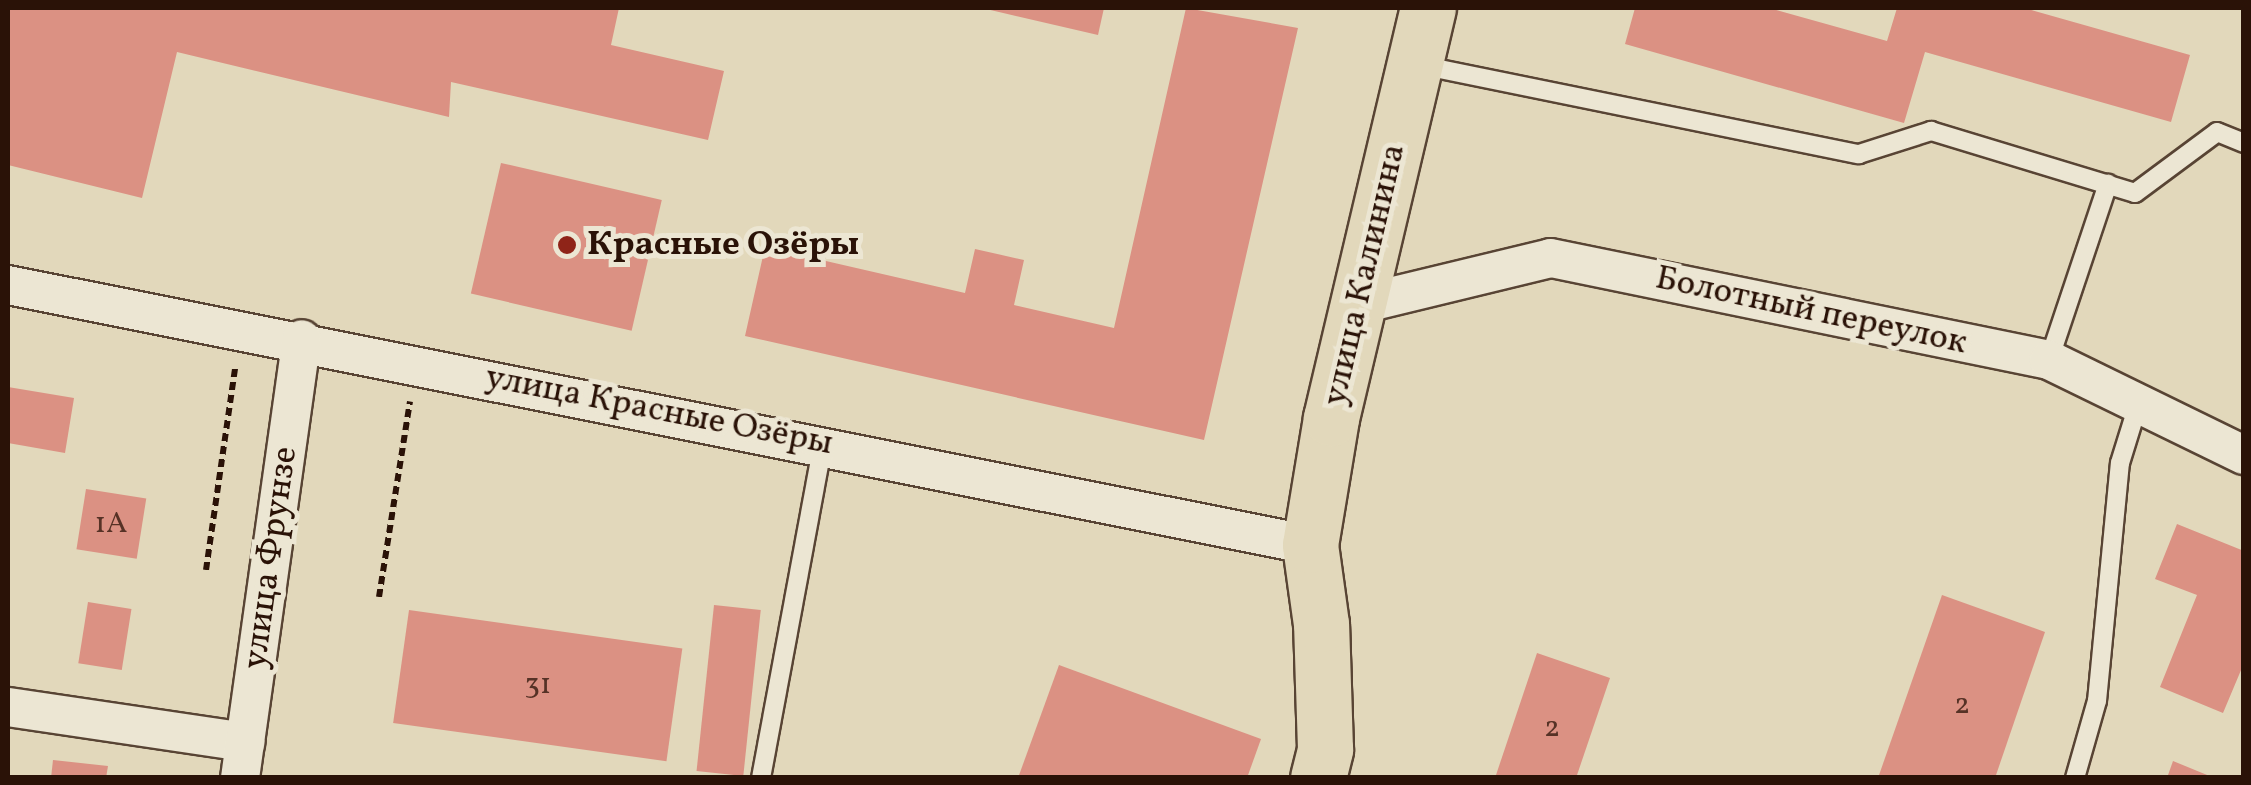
<!DOCTYPE html>
<html>
<head>
<meta charset="utf-8">
<style>
	body { margin:0 }
	#map { position:relative; width:2251px; height:785px; overflow:hidden; background:#e2d8bb; font-family:Vollkorn,serif }
	div>[style] { position:absolute }
	[style*='--x'] { left:calc(var(--x)*1px); top:calc(var(--y)*1px); width:calc(var(--w)*1px); rotate:calc(var(--a)*1deg) }
	.building>* { inset:0; background:#db9183; transform-origin:0 0 }
	.path>* { height:6px; margin-top:-3px; transform-origin:0; background:repeating-linear-gradient(90deg,#2a1207 0 8px,transparent 0 13px) }
	.roads { filter:drop-shadow(2px 0 #584434) drop-shadow(-2px 0 #584434) drop-shadow(0 2px #584434) drop-shadow(0 -2px #584434) }
	.service>* { height:18px; margin:-9px; padding:0 9px; transform-origin:9px; border-radius:9px; background:#ece6d3 }
	.minor>* { height:38px; margin:-19px; padding:0 19px; transform-origin:19px; border-radius:19px; background:#ece6d3 }
	.primary>* { height:55px; margin:-27.5px; padding:0 27.5px; transform-origin:27.5px; border-radius:27.5px; background:#e2d8bb }
	.dots>* { width:28px; height:28px; translate:-50% -50%; box-sizing:border-box; border:5px solid #ece6d3; border-radius:50% }
	span { translate:-50% -50%; white-space:nowrap; text-align:center; line-height:1.15; -webkit-text-stroke:10px #ece6d3; paint-order:stroke }
	.number-label { font-size:30px; color:#563226 }
	.number-label span { -webkit-text-stroke-width:0 }
	.poi-label { font-size:35px; color:#2a1207; font-weight:700 }
	.left { translate:0 -50%; text-align:left }
	.street-label { font-size:35px; color:#2a1207 }
	.frame { position:absolute; inset:0; border:10px solid #2a1207; pointer-events:none }
</style>
</head>
<body>
<div id="map">
	<div class="building">
		<i style="clip-path:polygon(8px 8px,619px 8px,611px 45px,724px 71px,708px 140px,451px 82px,449px 117px,177px 52px,142px 198px,8px 165px)"></i>
		<i style="clip-path:polygon(982px 8px,1104px 8px,1098px 35px)"></i>
		<i style="clip-path:polygon(1186px 8px,1298px 28px,1204px 440px,745px 336px,765px 247px,965px 293px,975px 249px,1024px 260px,1014px 305px,1114px 328px)"></i>
		<i style="clip-path:polygon(1635px 8px,1769px 8px,1887px 41px,1897px 8px,2024px 8px,2190px 55px,2171px 122px,1925px 52px,1904px 123px,1625px 44px)"></i>
		<i style="left:501px;top:163px;width:165px;height:134px;rotate:13deg"></i>
		<i style="clip-path:polygon(8px 387px,74px 398px,65px 453px,8px 443px)"></i>
		<i style="left:86px;top:489px;width:61px;height:61px;rotate:9deg"></i>
		<i style="clip-path:polygon(2177px 524px,2244px 551px,2244px 663px,2223px 713px,2160px 687px,2197px 595px,2155px 579px)"></i>
		<i style="clip-path:polygon(1942px 595px,2045px 632px,1995px 778px,1878px 778px)"></i>
		<i style="left:88px;top:602px;width:44px;height:62px;rotate:9deg"></i>
		<i style="left:714px;top:605px;width:47px;height:167px;rotate:6deg"></i>
		<i style="left:409px;top:610px;width:276px;height:114px;rotate:8deg"></i>
		<i style="clip-path:polygon(1537px 653px,1610px 678px,1576px 778px,1495px 778px)"></i>
		<i style="clip-path:polygon(1059px 665px,1261px 739px,1247px 778px,1018px 778px)"></i>
		<i style="clip-path:polygon(53px 760px,108px 766px,106px 778px,51px 778px)"></i>
		<i style="clip-path:polygon(2173px 761px,2212px 777px,2212px 778px,2167px 778px)"></i>
	</div>
	<div class="path">
		<i style="--x:206;--y:570;--w:204;--a:-81.8"></i>
		<i style="--x:379;--y:597;--w:198;--a:-81"></i>
	</div>
	<div class="roads">
		<div class="service">
			<i style="--x:1420;--y:65;--w:448;--a:11.5"></i>
			<i style="--x:1859;--y:154;--w:76;--a:-17.7"></i>
			<i style="--x:1931;--y:131;--w:213;--a:16.9"></i>
			<i style="--x:2135;--y:193;--w:102;--a:-36.6"></i>
			<i style="--x:2217;--y:132;--w:29;--a:22"></i>
			<i style="--x:2049;--y:360;--w:186;--a:-71.5"></i>
			<i style="--x:761;--y:778;--w:339;--a:-79.5"></i>
			<i style="--x:2075;--y:778;--w:80;--a:-74.1"></i>
			<i style="--x:2097;--y:701;--w:239;--a:-84.5"></i>
			<i style="--x:2120;--y:463;--w:58;--a:-72.8"></i>
		</div>
		<div class="minor">
			<i style="--x:8;--y:285;--w:1328;--a:11.29"></i>
			<i style="--x:1361;--y:304;--w:195;--a:-13.6"></i>
			<i style="--x:1551;--y:258;--w:508;--a:11.58"></i>
			<i style="--x:2049;--y:360;--w:217;--a:26"></i>
			<i style="--x:8;--y:707;--w:240;--a:8.4"></i>
			<i style="--x:240;--y:778;--w:443;--a:-82"></i>
		</div>
		<div class="primary">
			<i style="--x:1318;--y:778;--w:30;--a:-76"></i>
			<i style="--x:1325;--y:749;--w:125;--a:-91.8"></i>
			<i style="--x:1321;--y:624;--w:80;--a:-97.9"></i>
			<i style="--x:1310;--y:545;--w:129;--a:-80.6"></i>
			<i style="--x:1331;--y:418;--w:421;--a:-76.7"></i>
		</div>
	</div>
	<div class="dots">
		<i style="left:567px;top:245px;background:#8f2418"></i>
	</div>
	<div class="number-label">
		<span style="left:111px;top:524px">1А</span>
		<span style="left:538px;top:685px">31</span>
		<span style="left:1962px;top:705px">2</span>
		<span style="left:1552px;top:728px">2</span>
	</div>
	<div class="poi-label">
		<span class="left" style="left:587px;top:245px">Красные Озёры</span>
	</div>
	<div class="street-label">
		<span style="left:1365px;top:275px;rotate:-77deg">улица Калинина</span>
		<span style="left:1811px;top:311px;rotate:12deg">Болотный переулок</span>
		<span style="left:659px;top:411px;rotate:11deg">улица Красные Озёры</span>
		<span style="left:271px;top:558px;rotate:-82deg">улица Фрунзе</span>
	</div>
	<div class="frame"></div>
</div>
</body>
</html>
